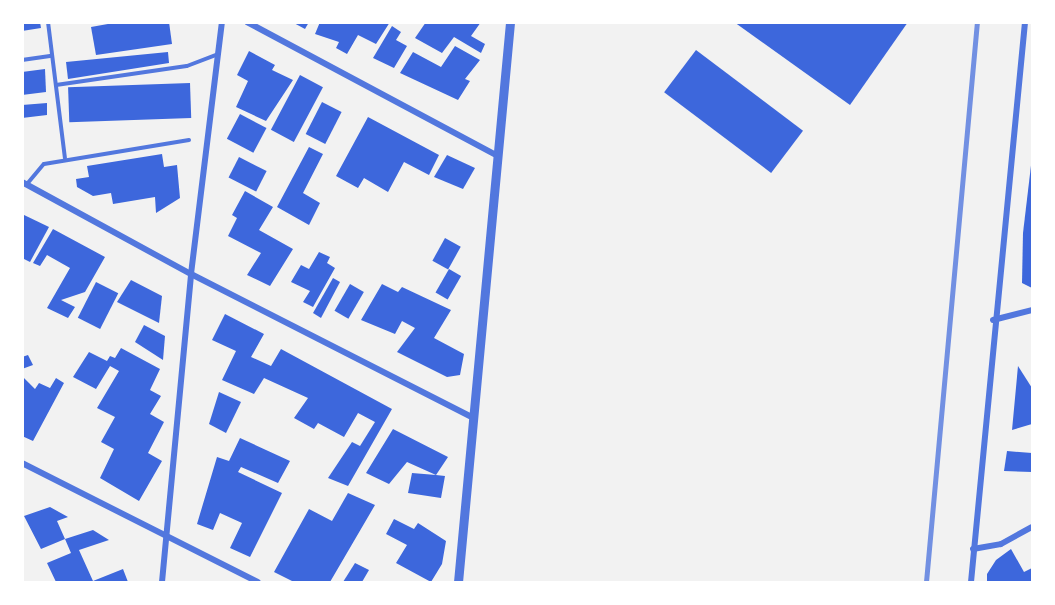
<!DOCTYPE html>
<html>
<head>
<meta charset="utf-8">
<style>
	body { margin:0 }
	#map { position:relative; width:1055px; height:605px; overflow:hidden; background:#f2f2f2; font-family:Rubik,sans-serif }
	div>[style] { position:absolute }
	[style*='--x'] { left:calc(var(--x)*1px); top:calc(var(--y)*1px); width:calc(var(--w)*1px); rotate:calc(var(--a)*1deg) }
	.building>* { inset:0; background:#3d67dc; transform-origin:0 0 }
	.service>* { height:4px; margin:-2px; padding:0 2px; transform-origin:2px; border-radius:2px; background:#5277de }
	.minor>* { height:6px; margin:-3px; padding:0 3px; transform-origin:3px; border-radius:3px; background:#5277de }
	.tertiary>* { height:9px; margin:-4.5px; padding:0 4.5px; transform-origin:4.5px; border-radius:4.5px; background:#5277de }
	.rail>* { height:4.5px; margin:-2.25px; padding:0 2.25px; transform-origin:2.25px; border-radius:2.25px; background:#7290e2 }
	span { translate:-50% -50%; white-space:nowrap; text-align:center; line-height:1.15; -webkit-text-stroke:6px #fff; paint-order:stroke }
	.frame { position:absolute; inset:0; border:24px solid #fff; pointer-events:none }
</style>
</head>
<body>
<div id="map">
	<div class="building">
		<i style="clip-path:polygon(22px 22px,40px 22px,41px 28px,22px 31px)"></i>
		<i style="clip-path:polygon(119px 22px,169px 22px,172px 44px,96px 55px,91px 27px)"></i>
		<i style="clip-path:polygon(292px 22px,309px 22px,305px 29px)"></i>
		<i style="clip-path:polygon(320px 22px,390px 22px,376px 44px,358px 35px,347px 54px,336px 48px,339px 42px,315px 34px)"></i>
		<i style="clip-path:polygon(426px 22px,481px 22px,471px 36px,485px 44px,481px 53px,454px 37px,442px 53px,415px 38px)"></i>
		<i style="clip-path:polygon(734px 22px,908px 22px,850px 105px)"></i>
		<i style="clip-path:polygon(392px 26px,401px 32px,396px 40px,407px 46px,394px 68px,373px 58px)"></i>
		<i style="clip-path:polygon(455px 46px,480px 60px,465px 79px,470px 81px,458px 100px,400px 73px,413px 52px,441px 67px)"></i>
		<i style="left:696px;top:50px;width:134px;height:53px;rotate:37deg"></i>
		<i style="clip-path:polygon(249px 51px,275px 65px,272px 70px,293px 80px,266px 121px,236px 107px,248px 81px,237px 75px)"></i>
		<i style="clip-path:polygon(168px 52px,169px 63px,68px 79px,66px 62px)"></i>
		<i style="clip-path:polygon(45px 69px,46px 92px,22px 95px,22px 72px)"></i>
		<i style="left:300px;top:75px;width:26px;height:62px;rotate:28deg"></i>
		<i style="left:190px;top:83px;width:35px;height:122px;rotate:88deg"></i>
		<i style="left:322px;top:102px;width:22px;height:36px;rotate:27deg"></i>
		<i style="clip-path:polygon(47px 103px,47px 115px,22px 118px,22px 105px)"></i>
		<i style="left:240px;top:114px;width:30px;height:28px;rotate:28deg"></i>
		<i style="clip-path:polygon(368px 117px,439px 155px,429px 175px,404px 162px,388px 192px,364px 178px,358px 188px,336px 176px)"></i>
		<i style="clip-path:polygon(309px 147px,323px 154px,303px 193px,320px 203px,309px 225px,277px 207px)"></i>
		<i style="clip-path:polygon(162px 154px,164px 167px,177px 165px,180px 198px,156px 213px,155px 197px,113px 204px,111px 193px,93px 196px,77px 187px,76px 179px,89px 177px,87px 166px)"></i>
		<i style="clip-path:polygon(447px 155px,475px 168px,463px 189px,434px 177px)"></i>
		<i style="left:239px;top:157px;width:31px;height:23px;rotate:27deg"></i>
		<i style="clip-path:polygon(1032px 157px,1032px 288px,1022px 283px,1023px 233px)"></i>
		<i style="clip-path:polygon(245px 191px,273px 207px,259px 230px,293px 249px,270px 286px,247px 275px,261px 253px,228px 236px,237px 218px,232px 215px)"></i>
		<i style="clip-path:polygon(22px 214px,49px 227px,30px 262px,22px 258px)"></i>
		<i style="clip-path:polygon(53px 229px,105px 257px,85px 292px,61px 300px,75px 307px,68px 318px,47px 308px,70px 268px,47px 255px,40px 266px,33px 263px)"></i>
		<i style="left:445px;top:238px;width:18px;height:26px;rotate:29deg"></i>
		<i style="clip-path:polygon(319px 252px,330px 257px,327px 263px,335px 268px,313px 307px,303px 302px,310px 291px,291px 282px,301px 265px,309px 269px)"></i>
		<i style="left:449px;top:269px;width:14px;height:27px;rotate:30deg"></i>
		<i style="clip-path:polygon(333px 278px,340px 282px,321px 318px,313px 313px)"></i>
		<i style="clip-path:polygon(131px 280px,162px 296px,159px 323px,117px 302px)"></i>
		<i style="left:96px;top:282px;width:25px;height:40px;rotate:27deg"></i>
		<i style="left:350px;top:284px;width:16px;height:31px;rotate:30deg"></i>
		<i style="clip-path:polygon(382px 284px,398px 292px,402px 287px,451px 310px,434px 338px,464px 354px,460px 375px,447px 377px,397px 352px,415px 328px,402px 321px,395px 334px,361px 320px)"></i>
		<i style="clip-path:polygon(225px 314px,264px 334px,251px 357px,271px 366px,281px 349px,392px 409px,348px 486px,328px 478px,352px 442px,360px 446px,375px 422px,358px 413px,344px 437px,318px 423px,314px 429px,294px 418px,308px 398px,264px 378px,254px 394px,222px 380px,236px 351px,212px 340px)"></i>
		<i style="clip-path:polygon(144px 325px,165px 336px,163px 360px,135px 342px)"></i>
		<i style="clip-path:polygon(121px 348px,160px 369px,150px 390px,161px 396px,150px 414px,164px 422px,148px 453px,162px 461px,139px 501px,100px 478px,114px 449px,101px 442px,115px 417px,97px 408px,119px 371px,110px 366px,96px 389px,73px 377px,89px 352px,107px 361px,110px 356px,115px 358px)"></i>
		<i style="clip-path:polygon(28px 355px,33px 365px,22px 369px,22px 357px)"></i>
		<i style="clip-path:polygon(1018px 366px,1032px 388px,1032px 424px,1012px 430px)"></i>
		<i style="clip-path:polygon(22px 376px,35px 389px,39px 383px,50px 388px,56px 378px,64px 383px,33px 441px,22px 436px)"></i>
		<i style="clip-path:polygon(219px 392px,241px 402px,226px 433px,209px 424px)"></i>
		<i style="clip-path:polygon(393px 429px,448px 457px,436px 475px,445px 476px,441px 498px,408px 493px,412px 473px,436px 475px,407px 462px,389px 484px,366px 473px)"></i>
		<i style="clip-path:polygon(240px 438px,290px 461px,278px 483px,241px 467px,238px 472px,282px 493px,250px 557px,230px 548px,242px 523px,220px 513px,213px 530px,197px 524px,217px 457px,229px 461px)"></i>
		<i style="clip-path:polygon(1007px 451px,1032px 453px,1032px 472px,1004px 471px)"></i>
		<i style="clip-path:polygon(348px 493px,375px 505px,330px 582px,294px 582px,274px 572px,309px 509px,332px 521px)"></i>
		<i style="clip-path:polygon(50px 507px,68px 517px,57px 521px,65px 539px,41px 549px,24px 516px)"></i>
		<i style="clip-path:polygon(394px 519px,414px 529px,418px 523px,446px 541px,442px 564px,431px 582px,396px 563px,407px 545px,386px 534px)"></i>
		<i style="clip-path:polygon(93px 530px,109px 540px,79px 550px,93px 581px,123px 569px,128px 582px,56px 582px,47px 563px,71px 553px,65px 539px)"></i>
		<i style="clip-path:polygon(1011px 549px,1024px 572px,1032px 568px,1032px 582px,987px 582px,987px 574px,996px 560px)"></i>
		<i style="clip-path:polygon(355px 563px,369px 570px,362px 582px,343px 582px)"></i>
	</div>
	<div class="service">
		<i style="--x:48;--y:22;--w:137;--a:82.9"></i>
		<i style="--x:22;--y:60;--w:30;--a:-8"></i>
		<i style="--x:56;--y:85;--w:132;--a:-8.3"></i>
		<i style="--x:187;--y:66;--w:34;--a:-21"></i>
		<i style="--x:27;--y:184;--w:26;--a:-50"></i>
		<i style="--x:44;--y:164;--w:147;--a:-9.4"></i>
	</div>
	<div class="minor">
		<i style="--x:247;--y:22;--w:282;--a:28.1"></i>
		<i style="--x:22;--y:182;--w:192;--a:28.6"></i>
		<i style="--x:191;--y:274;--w:315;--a:27"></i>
		<i style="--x:993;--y:320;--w:40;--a:-14.4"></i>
		<i style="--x:22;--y:463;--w:264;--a:26.8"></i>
		<i style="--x:973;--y:549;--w:28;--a:-10"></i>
		<i style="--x:1001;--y:544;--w:35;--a:-29"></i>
		<i style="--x:162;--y:582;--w:309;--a:-84.6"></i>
		<i style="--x:191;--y:274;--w:254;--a:-83"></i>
		<i style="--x:971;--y:582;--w:563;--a:-84.49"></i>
	</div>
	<div class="tertiary">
		<i style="--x:458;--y:582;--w:562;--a:-84.69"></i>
	</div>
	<div class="rail">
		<i style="--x:926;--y:582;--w:562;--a:-84.8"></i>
	</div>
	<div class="frame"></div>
</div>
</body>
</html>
